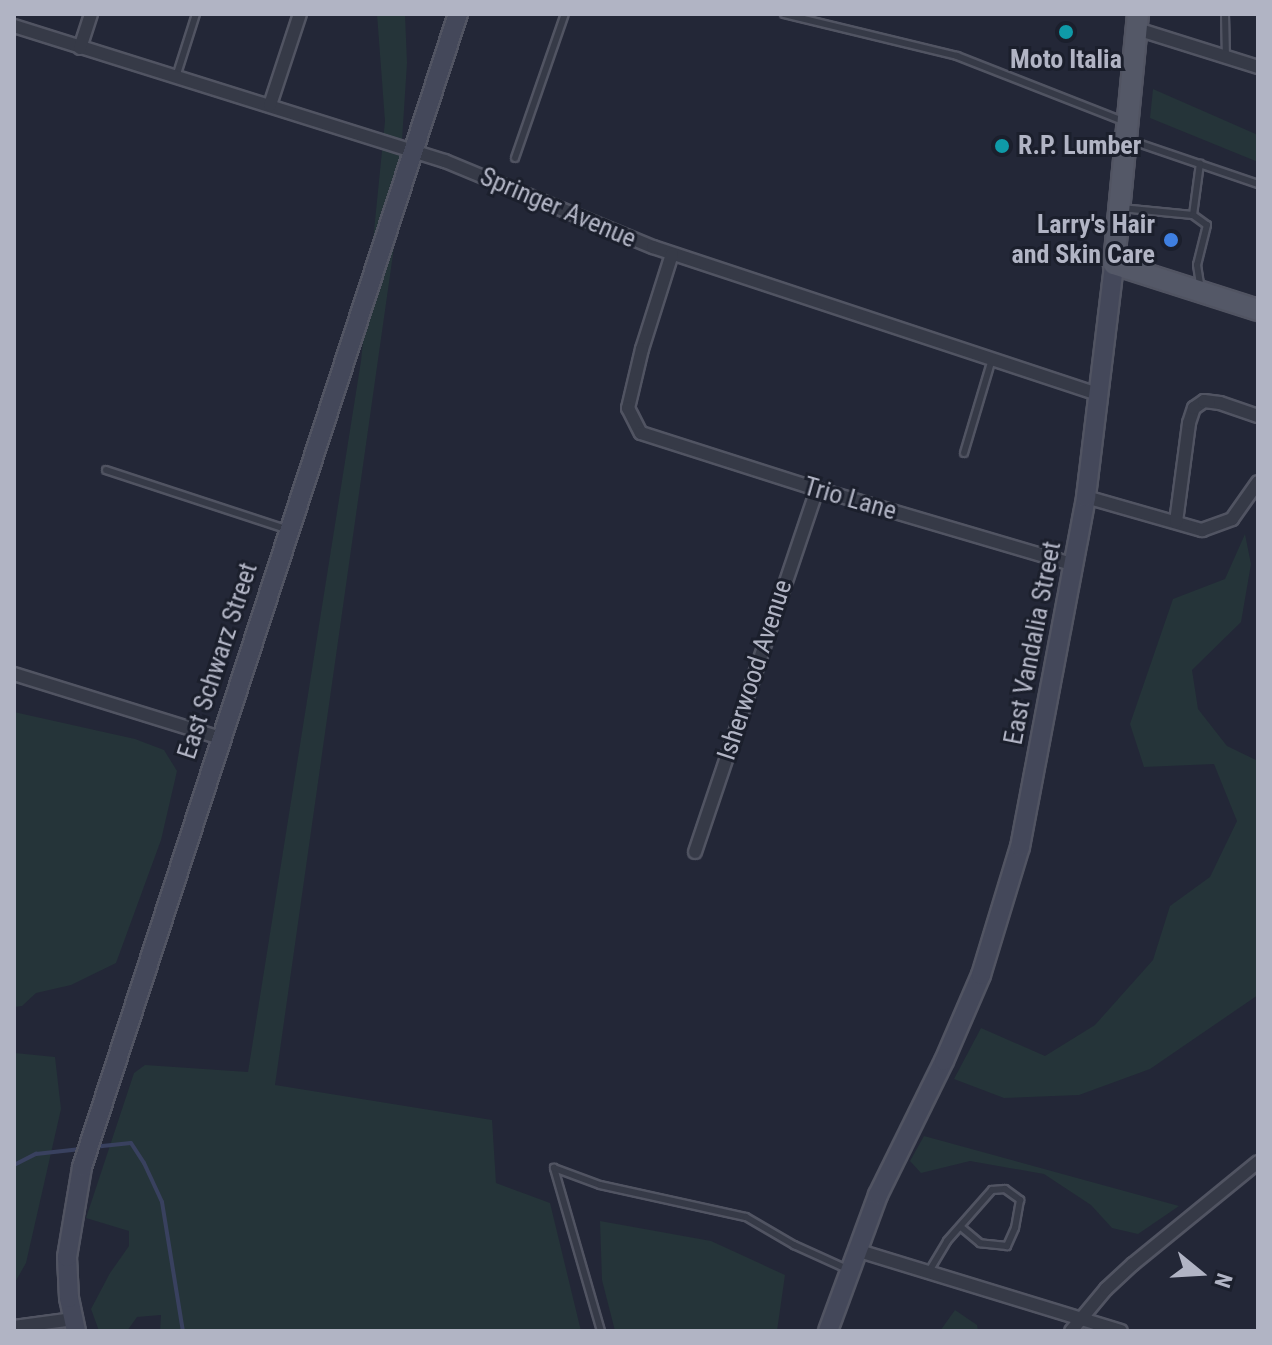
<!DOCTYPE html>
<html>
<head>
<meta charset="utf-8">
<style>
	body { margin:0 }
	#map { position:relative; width:1272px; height:1345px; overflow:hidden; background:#232737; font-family:"Roboto Condensed",sans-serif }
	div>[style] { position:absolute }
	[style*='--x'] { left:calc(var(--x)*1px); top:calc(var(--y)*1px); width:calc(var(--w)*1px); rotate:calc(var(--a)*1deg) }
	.green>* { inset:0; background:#253439 }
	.stream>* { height:4px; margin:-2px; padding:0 2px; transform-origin:2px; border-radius:2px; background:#39415f }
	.roads { filter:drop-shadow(2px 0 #515462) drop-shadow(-2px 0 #515462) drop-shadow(0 2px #515462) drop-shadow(0 -2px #515462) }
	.lane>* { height:6px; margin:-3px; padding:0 3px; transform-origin:3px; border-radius:3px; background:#363a47 }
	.street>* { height:12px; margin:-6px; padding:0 6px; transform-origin:6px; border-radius:6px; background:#363a47 }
	.secondary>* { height:18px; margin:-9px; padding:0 9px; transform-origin:9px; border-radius:9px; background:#44485a }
	.primary>* { height:20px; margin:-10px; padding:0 10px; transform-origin:10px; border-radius:10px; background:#545867 }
	.dots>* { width:22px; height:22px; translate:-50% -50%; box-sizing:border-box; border:4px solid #1b1f2c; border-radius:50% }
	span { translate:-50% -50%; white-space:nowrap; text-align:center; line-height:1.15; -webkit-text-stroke:6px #1b1f2c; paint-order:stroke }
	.poi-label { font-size:26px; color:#b1b4c4; font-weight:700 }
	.left { translate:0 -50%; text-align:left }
	.right { translate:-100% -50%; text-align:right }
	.street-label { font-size:26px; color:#b1b4c4 }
	.frame { position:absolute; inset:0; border:16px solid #b1b4c4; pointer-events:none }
	.north { position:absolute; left:1160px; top:1233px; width:80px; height:80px; -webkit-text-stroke:6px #1b1f2c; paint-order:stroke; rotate:108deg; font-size:22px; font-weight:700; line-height:32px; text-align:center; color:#b1b4c4 }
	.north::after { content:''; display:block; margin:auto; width:28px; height:36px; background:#b1b4c4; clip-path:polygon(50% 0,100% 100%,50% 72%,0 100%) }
</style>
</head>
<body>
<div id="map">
	<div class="green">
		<i style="clip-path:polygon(377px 14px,405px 14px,407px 63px,396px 233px,275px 1085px,492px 1120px,496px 1183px,550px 1203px,581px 1331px,160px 1331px,161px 1315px,137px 1317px,127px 1331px,99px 1331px,91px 1309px,110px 1273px,129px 1246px,129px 1231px,86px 1218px,134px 1073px,145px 1065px,248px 1072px,361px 361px,385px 121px)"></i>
		<i style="clip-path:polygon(1153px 89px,1258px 135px,1258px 162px,1150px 118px)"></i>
		<i style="clip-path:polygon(1245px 534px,1251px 564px,1241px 622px,1192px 670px,1198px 709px,1227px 746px,1258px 761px,1258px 995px,1150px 1069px,1079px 1095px,1004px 1098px,954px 1079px,981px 1028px,1045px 1056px,1095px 1025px,1153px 960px,1170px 906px,1210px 877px,1237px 821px,1214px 764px,1144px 767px,1130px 724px,1173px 599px,1225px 579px)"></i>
		<i style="clip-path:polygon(14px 712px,135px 739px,164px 750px,177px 771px,161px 840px,116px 963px,71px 985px,36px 993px,22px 1006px,14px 1007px)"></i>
		<i style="clip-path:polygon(15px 1053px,55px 1057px,61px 1109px,26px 1263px,14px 1284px)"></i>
		<i style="clip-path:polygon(924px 1136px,1179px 1206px,1138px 1234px,1112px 1228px,1091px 1205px,1044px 1174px,970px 1161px,921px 1173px,910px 1161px)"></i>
		<i style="clip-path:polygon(600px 1221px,711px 1241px,785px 1275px,777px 1331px,615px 1331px,602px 1280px)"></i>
		<i style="clip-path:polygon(955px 1310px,977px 1325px,978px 1331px,940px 1331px)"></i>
	</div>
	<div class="stream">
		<i style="--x:93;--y:1147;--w:38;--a:-6"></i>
		<i style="--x:131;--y:1143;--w:24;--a:57"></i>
		<i style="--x:144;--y:1163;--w:43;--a:65.2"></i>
		<i style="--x:162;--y:1202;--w:131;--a:80.8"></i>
		<i style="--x:14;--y:1165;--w:25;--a:-27"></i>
		<i style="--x:36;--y:1154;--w:45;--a:-6.3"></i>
	</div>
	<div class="roads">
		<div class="lane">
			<i style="--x:784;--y:14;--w:178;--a:13.6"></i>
			<i style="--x:957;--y:56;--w:178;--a:21.4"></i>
			<i style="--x:1225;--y:14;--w:43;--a:88.7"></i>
			<i style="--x:176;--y:77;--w:66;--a:-72.4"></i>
			<i style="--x:1129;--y:140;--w:136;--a:18.8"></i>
			<i style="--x:515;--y:158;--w:152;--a:-70.9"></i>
			<i style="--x:1121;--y:208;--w:72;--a:5.6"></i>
			<i style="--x:1193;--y:215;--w:52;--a:-82.3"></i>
			<i style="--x:1193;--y:215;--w:17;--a:36"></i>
			<i style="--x:1207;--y:225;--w:41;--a:104"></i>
			<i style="--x:1197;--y:265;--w:24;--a:81"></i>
			<i style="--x:964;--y:453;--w:98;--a:-73.4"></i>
			<i style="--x:106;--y:470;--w:193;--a:18.2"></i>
			<i style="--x:928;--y:1273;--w:37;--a:-59"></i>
			<i style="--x:947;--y:1241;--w:68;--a:-48.6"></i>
			<i style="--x:992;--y:1190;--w:13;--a:-4"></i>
			<i style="--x:1005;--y:1189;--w:19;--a:36"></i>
			<i style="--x:1020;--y:1200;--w:28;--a:100"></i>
			<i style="--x:1015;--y:1228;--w:20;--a:114"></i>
			<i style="--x:1007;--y:1246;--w:27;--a:-174"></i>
			<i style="--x:980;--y:1243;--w:25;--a:-140"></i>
			<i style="--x:601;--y:1331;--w:170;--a:-106.1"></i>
			<i style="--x:554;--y:1168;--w:49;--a:20.3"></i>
			<i style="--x:600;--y:1185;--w:149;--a:12.4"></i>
			<i style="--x:746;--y:1217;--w:56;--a:30.3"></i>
			<i style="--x:794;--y:1245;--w:60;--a:24.4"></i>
		</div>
		<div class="street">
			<i style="--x:14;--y:26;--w:452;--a:17.4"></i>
			<i style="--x:445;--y:161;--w:225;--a:22.5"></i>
			<i style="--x:653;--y:247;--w:471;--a:18.3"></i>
			<i style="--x:1137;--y:29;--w:127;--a:17.4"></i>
			<i style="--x:80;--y:48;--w:36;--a:-72"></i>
			<i style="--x:270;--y:105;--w:96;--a:-71.8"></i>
			<i style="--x:672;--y:254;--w:100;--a:107.5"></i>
			<i style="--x:642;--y:349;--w:61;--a:103.3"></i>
			<i style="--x:628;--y:408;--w:28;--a:63"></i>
			<i style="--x:641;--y:433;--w:185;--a:17.7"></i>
			<i style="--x:817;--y:489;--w:269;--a:16.4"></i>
			<i style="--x:1086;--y:497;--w:121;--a:15.9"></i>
			<i style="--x:1202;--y:530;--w:32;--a:-20"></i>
			<i style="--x:1232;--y:519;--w:45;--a:-54.9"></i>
			<i style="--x:1176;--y:522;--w:100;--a:-82.5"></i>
			<i style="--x:1189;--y:423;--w:16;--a:-72"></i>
			<i style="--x:1194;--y:408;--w:12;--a:-35"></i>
			<i style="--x:1204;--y:401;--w:16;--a:7"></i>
			<i style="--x:1220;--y:403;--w:40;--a:18.9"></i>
			<i style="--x:14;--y:674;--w:217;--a:17.2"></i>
			<i style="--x:695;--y:852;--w:383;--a:-71.4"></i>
			<i style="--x:856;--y:1250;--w:277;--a:17"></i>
			<i style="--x:14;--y:1327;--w:60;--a:-7.7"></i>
			<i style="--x:1071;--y:1331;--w:55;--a:-50.2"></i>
			<i style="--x:1106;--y:1289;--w:37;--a:-43"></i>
			<i style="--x:1133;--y:1264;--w:161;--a:-39.2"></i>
		</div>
		<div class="secondary">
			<i style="--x:76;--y:1331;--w:34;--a:-102"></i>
			<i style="--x:69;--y:1298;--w:41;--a:-92.8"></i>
			<i style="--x:67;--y:1257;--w:91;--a:-80.5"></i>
			<i style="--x:82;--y:1167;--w:1213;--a:-71.94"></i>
			<i style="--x:828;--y:1331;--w:145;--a:-69.8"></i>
			<i style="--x:878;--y:1195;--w:149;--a:-63.8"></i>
			<i style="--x:944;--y:1061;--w:94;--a:-66.7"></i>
			<i style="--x:981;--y:975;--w:134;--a:-73.1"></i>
			<i style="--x:1020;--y:847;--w:356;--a:-79.3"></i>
			<i style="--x:1086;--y:497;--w:235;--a:-83.1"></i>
		</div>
		<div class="primary">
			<i style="--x:1138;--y:14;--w:251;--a:95.5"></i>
			<i style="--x:1114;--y:264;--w:151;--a:17.7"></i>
		</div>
	</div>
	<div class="dots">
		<i style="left:1066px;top:32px;background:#0f9aa8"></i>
		<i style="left:1002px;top:146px;background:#0f9aa8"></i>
		<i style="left:1171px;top:240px;background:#3f7fe0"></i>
	</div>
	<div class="poi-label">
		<span style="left:1066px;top:60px">Moto Italia</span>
		<span class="left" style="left:1018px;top:146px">R.P. Lumber</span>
		<span class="right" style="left:1155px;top:240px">Larry's Hair<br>and Skin Care</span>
	</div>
	<div class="street-label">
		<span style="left:558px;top:208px;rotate:23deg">Springer Avenue</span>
		<span style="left:850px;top:499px;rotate:16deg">Trio Lane</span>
		<span style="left:1033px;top:643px;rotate:-79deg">East Vandalia Street</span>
		<span style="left:218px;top:661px;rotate:-72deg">East Schwarz Street</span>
		<span style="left:755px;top:670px;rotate:-72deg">Isherwood Avenue</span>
	</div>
	<div class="frame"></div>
	<div class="north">N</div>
</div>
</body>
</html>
